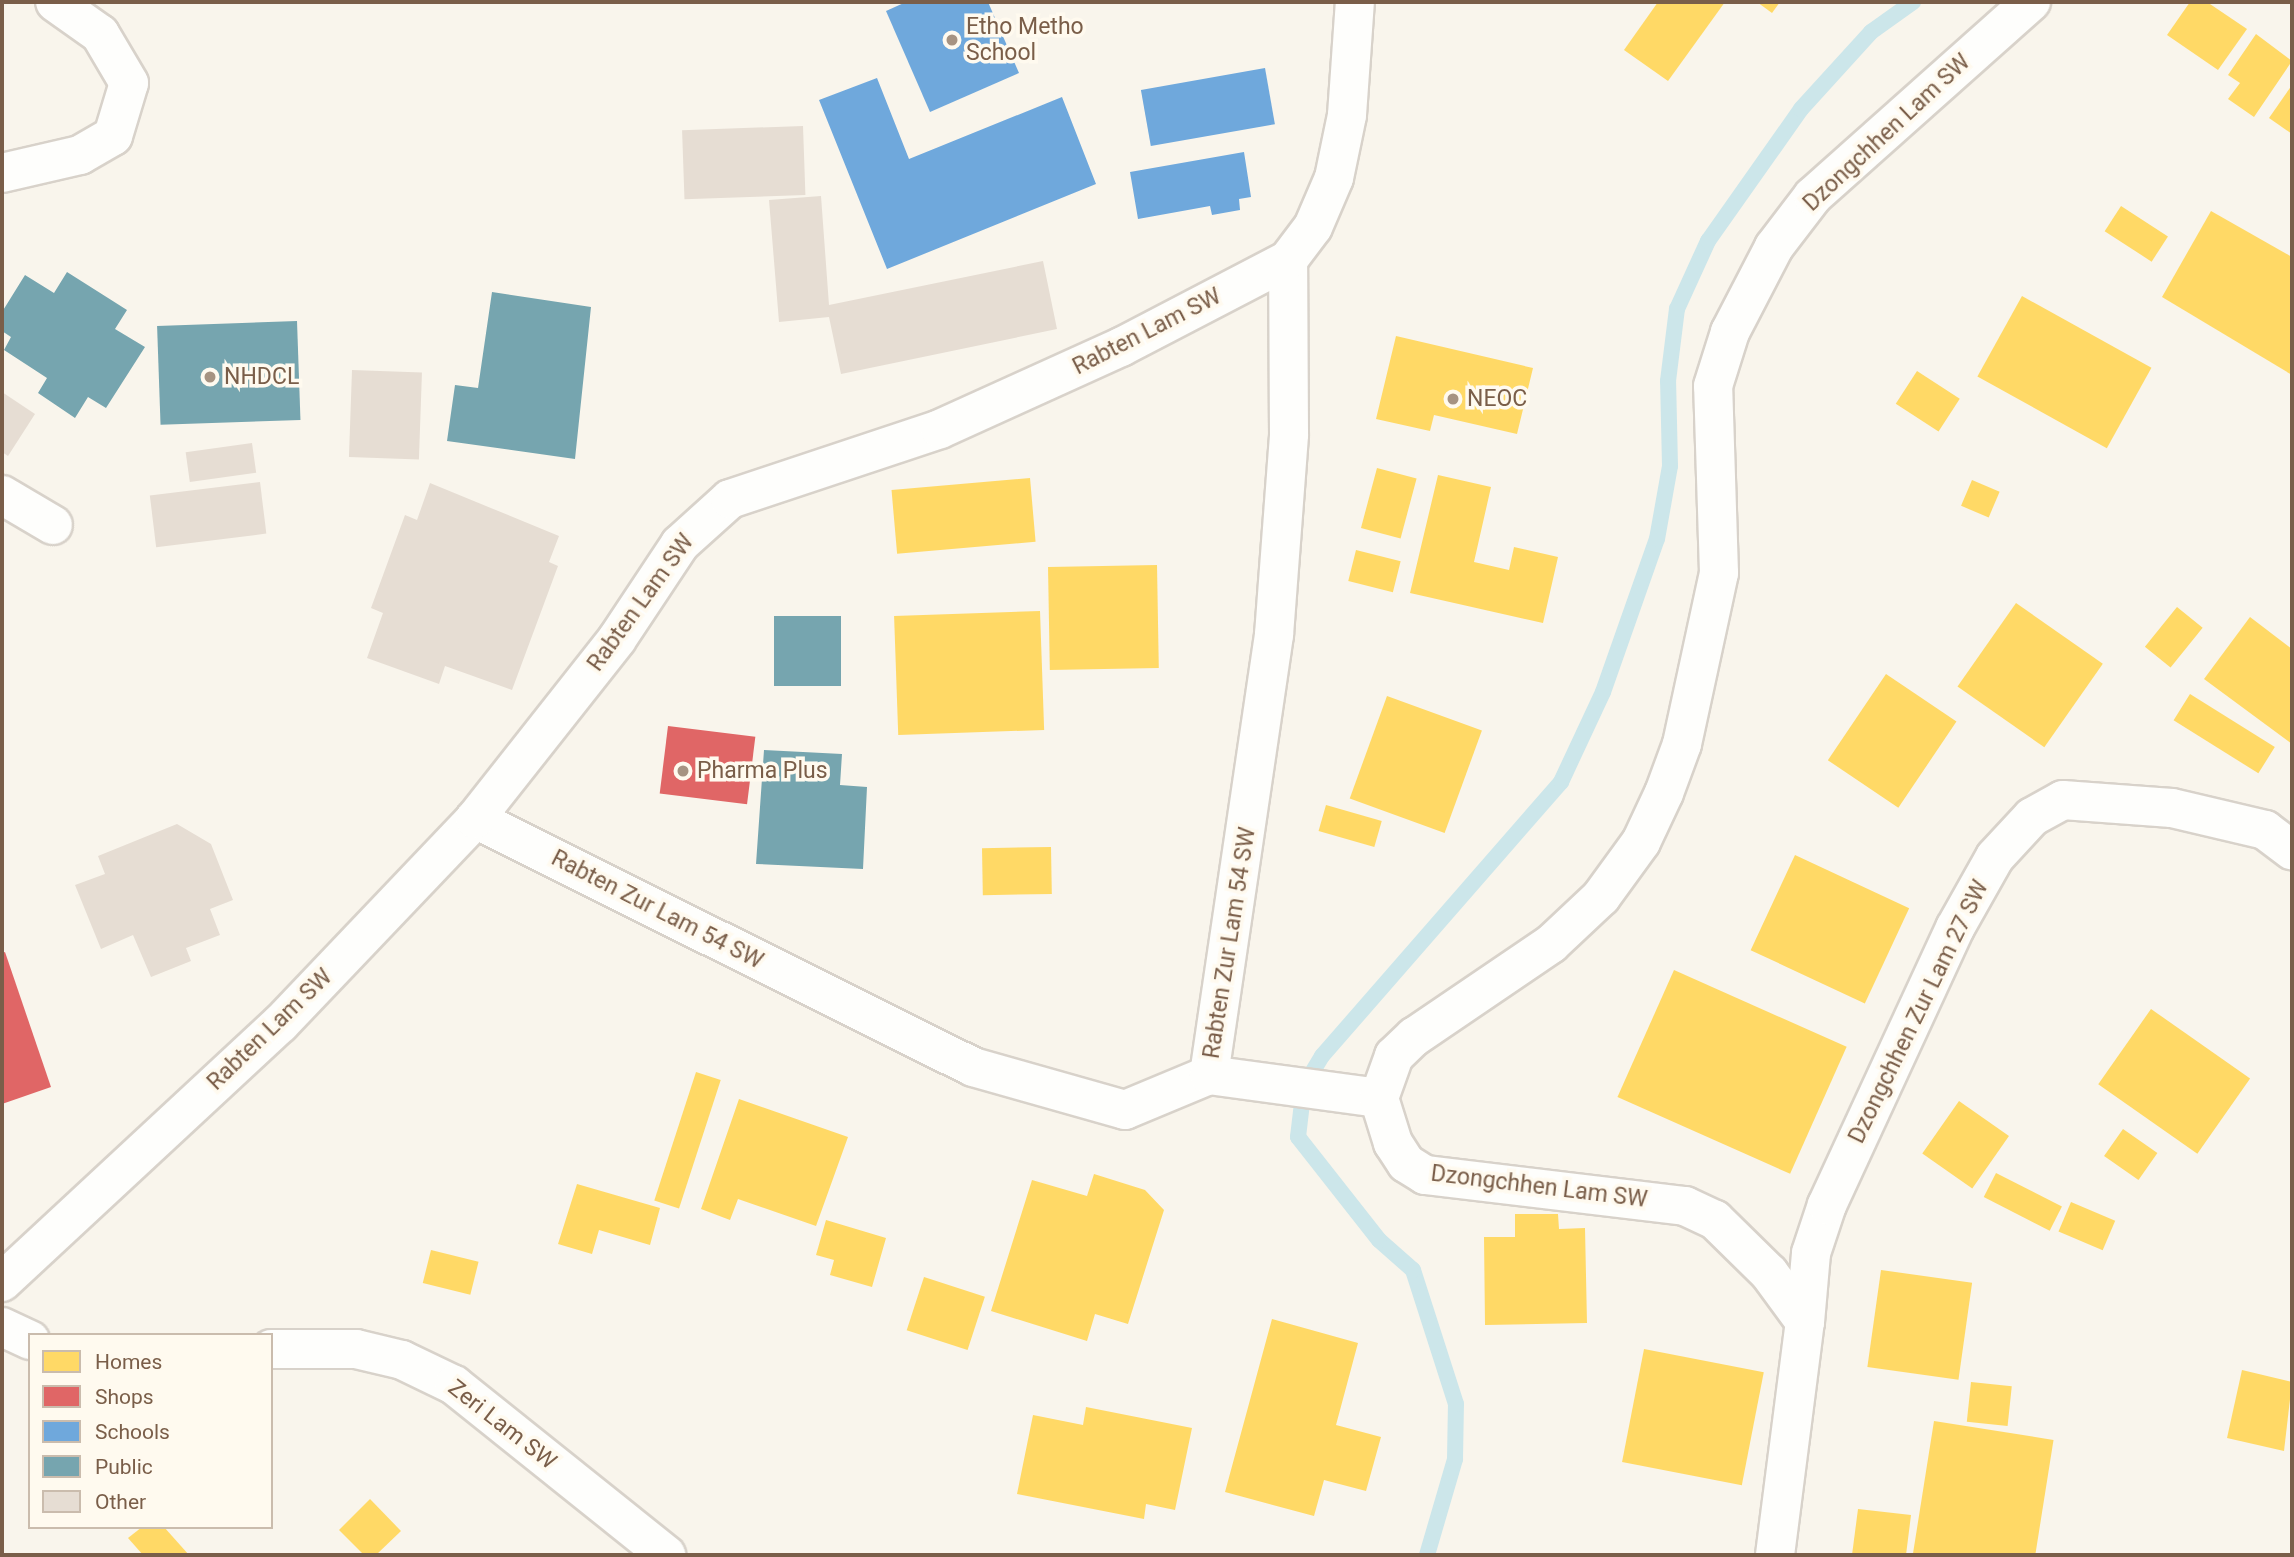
<!DOCTYPE html>
<html>
<head>
<meta charset="utf-8">
<style>
	body { margin:0 }
	#map { position:relative; width:2294px; height:1557px; overflow:hidden; background:#f9f5ec; font-family:Roboto,sans-serif }
	div>[style] { position:absolute }
	[style*='--x'] { left:calc(var(--x)*1px); top:calc(var(--y)*1px); width:calc(var(--w)*1px); rotate:calc(var(--a)*1deg) }
	.homes>* { inset:0; background:#ffd966; transform-origin:0 0 }
	.shops>* { inset:0; background:#e06666; transform-origin:0 0 }
	.schools>* { inset:0; background:#6fa8dc; transform-origin:0 0 }
	.public>* { inset:0; background:#76a5af; transform-origin:0 0 }
	.stream>* { height:16px; margin:-8px; padding:0 8px; transform-origin:8px; border-radius:8px; background:#cce6ea }
	.building>* { inset:0; background:#e6ddd3; transform-origin:0 0 }
	.roads { filter:drop-shadow(2px 0 #d8d2ca) drop-shadow(-2px 0 #d8d2ca) drop-shadow(0 2px #d8d2ca) drop-shadow(0 -2px #d8d2ca) }
	.minor>* { height:38px; margin:-19px; padding:0 19px; transform-origin:19px; border-radius:19px; background:#fefefc }
	.tertiary>* { height:38px; margin:-19px; padding:0 19px; transform-origin:19px; border-radius:19px; background:#fefefc }
	.secondary>* { height:38px; margin:-19px; padding:0 19px; transform-origin:19px; border-radius:19px; background:#fefefc }
	.dots>* { width:19px; height:19px; translate:-50% -50%; box-sizing:border-box; border:4px solid #fffaef; border-radius:50% }
	span { translate:-50% -50%; white-space:nowrap; text-align:center; line-height:1.15; -webkit-text-stroke:7px #fffaef; paint-order:stroke }
	.poi-label { font-size:23px; color:#7a5e49 }
	.left { translate:0 -50%; text-align:left }
	.street-label { font-size:23px; color:#7a5e49 }
	.frame { position:absolute; inset:0; border:4px solid #7a5e49; pointer-events:none }
	.legend { position:absolute; left:28px; top:1333px; width:245px; height:196px; box-sizing:border-box; background:#fffaef; border:2px solid #cabcad; margin:0; padding:9px 12px; list-style:none; font-size:21px; color:#7a5e49 }
	.legend li { display:flex; align-items:center; gap:14px; height:35px }
	.legend b { width:35px; border:2px solid #cabcad }
</style>
</head>
<body>
<div id="map">
	<div class="homes">
		<i style="clip-path:polygon(1658px 2px,1725px 2px,1668px 81px,1624px 50px)"></i>
		<i style="clip-path:polygon(1757px 2px,1780px 2px,1772px 13px)"></i>
		<i style="clip-path:polygon(2190px 2px,2207px 2px,2247px 29px,2218px 70px,2167px 35px)"></i>
		<i style="clip-path:polygon(2256px 34px,2292px 61px,2254px 117px,2228px 99px,2240px 83px,2228px 75px)"></i>
		<i style="clip-path:polygon(2292px 85px,2292px 134px,2269px 118px)"></i>
		<i style="left:2121px;top:206px;width:56px;height:30px;rotate:33deg"></i>
		<i style="clip-path:polygon(2211px 211px,2292px 257px,2292px 375px,2162px 297px)"></i>
		<i style="left:2022px;top:296px;width:148px;height:92px;rotate:29deg"></i>
		<i style="clip-path:polygon(1396px 336px,1533px 368px,1517px 434px,1434px 415px,1430px 431px,1376px 419px)"></i>
		<i style="left:1917px;top:371px;width:51px;height:39px;rotate:33deg"></i>
		<i style="left:1377px;top:468px;width:41px;height:62px;rotate:15deg"></i>
		<i style="clip-path:polygon(1438px 475px,1491px 487px,1474px 562px,1509px 570px,1514px 547px,1558px 557px,1543px 623px,1410px 593px)"></i>
		<i style="left:1030px;top:478px;width:64px;height:139px;rotate:85deg"></i>
		<i style="left:1972px;top:480px;width:30px;height:28px;rotate:23deg"></i>
		<i style="left:1356px;top:550px;width:46px;height:32px;rotate:14deg"></i>
		<i style="left:1157px;top:565px;width:103px;height:109px;rotate:89deg"></i>
		<i style="left:2016px;top:603px;width:106px;height:102px;rotate:35deg"></i>
		<i style="left:2177px;top:607px;width:33px;height:51px;rotate:39deg"></i>
		<i style="left:1040px;top:611px;width:119px;height:146px;rotate:88deg"></i>
		<i style="clip-path:polygon(2250px 617px,2292px 649px,2292px 744px,2204px 679px)"></i>
		<i style="left:1886px;top:674px;width:85px;height:104px;rotate:34deg"></i>
		<i style="left:2190px;top:694px;width:100px;height:31px;rotate:32deg"></i>
		<i style="left:1387px;top:696px;width:101px;height:109px;rotate:20deg"></i>
		<i style="left:1326px;top:805px;width:58px;height:27px;rotate:16deg"></i>
		<i style="left:1051px;top:847px;width:47px;height:69px;rotate:89deg"></i>
		<i style="left:1795px;top:855px;width:126px;height:105px;rotate:25deg"></i>
		<i style="left:1674px;top:970px;width:189px;height:139px;rotate:24deg"></i>
		<i style="left:2151px;top:1009px;width:121px;height:92px;rotate:35deg"></i>
		<i style="left:696px;top:1072px;width:26px;height:135px;rotate:18deg"></i>
		<i style="clip-path:polygon(739px 1099px,848px 1137px,816px 1226px,738px 1199px,730px 1220px,701px 1209px)"></i>
		<i style="left:1959px;top:1101px;width:61px;height:64px;rotate:35deg"></i>
		<i style="left:2123px;top:1129px;width:42px;height:33px;rotate:35deg"></i>
		<i style="left:1996px;top:1173px;width:74px;height:27px;rotate:27deg"></i>
		<i style="clip-path:polygon(1094px 1174px,1145px 1190px,1164px 1210px,1128px 1324px,1095px 1314px,1087px 1341px,991px 1311px,1032px 1180px,1087px 1196px)"></i>
		<i style="clip-path:polygon(577px 1184px,660px 1208px,650px 1245px,599px 1230px,592px 1254px,558px 1244px)"></i>
		<i style="left:2071px;top:1202px;width:48px;height:32px;rotate:23deg"></i>
		<i style="clip-path:polygon(1515px 1214px,1558px 1214px,1559px 1229px,1585px 1228px,1587px 1323px,1485px 1325px,1484px 1237px,1515px 1237px)"></i>
		<i style="clip-path:polygon(826px 1220px,886px 1238px,872px 1287px,830px 1275px,834px 1260px,816px 1255px)"></i>
		<i style="left:431px;top:1250px;width:49px;height:34px;rotate:14deg"></i>
		<i style="left:1881px;top:1270px;width:92px;height:98px;rotate:8deg"></i>
		<i style="left:924px;top:1277px;width:64px;height:56px;rotate:18deg"></i>
		<i style="clip-path:polygon(1272px 1319px,1358px 1343px,1336px 1425px,1381px 1437px,1366px 1491px,1324px 1480px,1314px 1516px,1225px 1492px)"></i>
		<i style="left:1644px;top:1349px;width:122px;height:115px;rotate:11deg"></i>
		<i style="clip-path:polygon(2242px 1370px,2292px 1382px,2284px 1451px,2227px 1438px)"></i>
		<i style="left:1971px;top:1382px;width:41px;height:40px;rotate:6deg"></i>
		<i style="clip-path:polygon(1086px 1407px,1192px 1428px,1175px 1510px,1146px 1504px,1144px 1519px,1017px 1494px,1033px 1415px,1083px 1425px)"></i>
		<i style="left:1934px;top:1421px;width:121px;height:135px;rotate:9deg"></i>
		<i style="clip-path:polygon(370px 1499px,401px 1531px,376px 1555px,364px 1555px,339px 1530px)"></i>
		<i style="clip-path:polygon(1858px 1509px,1911px 1515px,1906px 1555px,1852px 1555px)"></i>
		<i style="clip-path:polygon(142px 1527px,164px 1527px,189px 1555px,143px 1555px,128px 1538px)"></i>
	</div>
	<div class="shops">
		<i style="left:668px;top:726px;width:88px;height:68px;rotate:7deg"></i>
		<i style="clip-path:polygon(5px 952px,51px 1087px,2px 1104px,2px 953px)"></i>
	</div>
	<div class="schools">
		<i style="clip-path:polygon(906px 2px,988px 2px,1019px 73px,930px 112px,886px 11px)"></i>
		<i style="left:1265px;top:68px;width:57px;height:126px;rotate:80deg"></i>
		<i style="clip-path:polygon(877px 78px,909px 159px,1062px 97px,1096px 184px,887px 269px,819px 100px)"></i>
		<i style="clip-path:polygon(1244px 152px,1251px 197px,1239px 199px,1240px 210px,1212px 215px,1210px 206px,1138px 219px,1130px 172px)"></i>
	</div>
	<div class="public">
		<i style="clip-path:polygon(67px 272px,127px 310px,115px 329px,145px 347px,106px 408px,88px 397px,75px 418px,38px 393px,47px 378px,4px 350px,11px 337px,2px 331px,2px 312px,25px 275px,54px 293px)"></i>
		<i style="clip-path:polygon(492px 292px,591px 307px,575px 459px,447px 441px,455px 385px,478px 388px)"></i>
		<i style="left:297px;top:321px;width:99px;height:140px;rotate:88deg"></i>
		<i style="left:774px;top:616px;width:67px;height:70px"></i>
		<i style="clip-path:polygon(764px 750px,842px 754px,840px 785px,867px 787px,863px 869px,756px 864px)"></i>
	</div>
	<div class="stream">
		<i style="--x:1427;--y:1555;--w:100;--a:-73.7"></i>
		<i style="--x:1455;--y:1459;--w:55;--a:-89"></i>
		<i style="--x:1456;--y:1404;--w:141;--a:-107.8"></i>
		<i style="--x:1413;--y:1270;--w:45;--a:-138.6"></i>
		<i style="--x:1379;--y:1240;--w:131;--a:-128.2"></i>
		<i style="--x:1298;--y:1137;--w:51;--a:-83.3"></i>
		<i style="--x:1304;--y:1086;--w:35;--a:-59"></i>
		<i style="--x:1322;--y:1056;--w:364;--a:-48.9"></i>
		<i style="--x:1561;--y:782;--w:99;--a:-65"></i>
		<i style="--x:1603;--y:692;--w:162;--a:-70.6"></i>
		<i style="--x:1657;--y:539;--w:74;--a:-79.9"></i>
		<i style="--x:1670;--y:466;--w:85;--a:-91.3"></i>
		<i style="--x:1668;--y:381;--w:73;--a:-82.9"></i>
		<i style="--x:1677;--y:309;--w:75;--a:-65.5"></i>
		<i style="--x:1708;--y:241;--w:161;--a:-54.8"></i>
		<i style="--x:1801;--y:109;--w:104;--a:-47.7"></i>
		<i style="--x:1871;--y:32;--w:52;--a:-35.5"></i>
	</div>
	<div class="building">
		<i style="left:803px;top:126px;width:69px;height:121px;rotate:88deg"></i>
		<i style="clip-path:polygon(821px 196px,829px 305px,1043px 261px,1057px 329px,841px 374px,829px 317px,779px 322px,769px 200px)"></i>
		<i style="left:352px;top:370px;width:70px;height:87px;rotate:2deg"></i>
		<i style="clip-path:polygon(2px 392px,35px 414px,8px 456px,2px 452px)"></i>
		<i style="left:252px;top:443px;width:30px;height:67px;rotate:82deg"></i>
		<i style="left:260px;top:482px;width:52px;height:111px;rotate:83deg"></i>
		<i style="clip-path:polygon(430px 483px,559px 536px,549px 562px,558px 566px,512px 690px,445px 666px,439px 684px,367px 658px,383px 613px,371px 608px,405px 515px,417px 520px)"></i>
		<i style="clip-path:polygon(177px 824px,211px 844px,233px 900px,210px 909px,220px 935px,186px 948px,191px 961px,151px 977px,133px 935px,101px 949px,75px 885px,105px 874px,98px 856px)"></i>
	</div>
	<div class="roads">
		<div class="minor">
			<i style="--x:2;--y:173;--w:80;--a:-13"></i>
			<i style="--x:80;--y:155;--w:38;--a:-30"></i>
			<i style="--x:113;--y:136;--w:55;--a:-73.2"></i>
			<i style="--x:129;--y:83;--w:57;--a:-120.6"></i>
			<i style="--x:100;--y:34;--w:55;--a:-144.6"></i>
			<i style="--x:2;--y:495;--w:59;--a:30.5"></i>
			<i style="--x:475;--y:819;--w:556;--a:26.47"></i>
			<i style="--x:973;--y:1067;--w:158;--a:15.8"></i>
			<i style="--x:1125;--y:1110;--w:91;--a:-22.6"></i>
			<i style="--x:1209;--y:1075;--w:445;--a:-81.6"></i>
			<i style="--x:1274;--y:635;--w:202;--a:-85.7"></i>
			<i style="--x:1289;--y:434;--w:174;--a:-90.3"></i>
			<i style="--x:1209;--y:1075;--w:172;--a:7.7"></i>
			<i style="--x:1805;--y:1322;--w:69;--a:-85"></i>
			<i style="--x:1811;--y:1253;--w:51;--a:-71.6"></i>
			<i style="--x:1827;--y:1205;--w:305;--a:-65.2"></i>
			<i style="--x:1955;--y:928;--w:81;--a:-60.6"></i>
			<i style="--x:1995;--y:857;--w:54;--a:-47.2"></i>
			<i style="--x:2032;--y:817;--w:35;--a:-29"></i>
			<i style="--x:2063;--y:800;--w:109;--a:4.2"></i>
			<i style="--x:2172;--y:808;--w:96;--a:13.3"></i>
			<i style="--x:2265;--y:830;--w:34;--a:37"></i>
		</div>
		<div class="tertiary">
			<i style="--x:2;--y:1327;--w:31;--a:25"></i>
			<i style="--x:271;--y:1349;--w:85;--a:0"></i>
			<i style="--x:356;--y:1349;--w:47;--a:13.4"></i>
			<i style="--x:402;--y:1360;--w:58;--a:25.7"></i>
			<i style="--x:454;--y:1385;--w:272;--a:38.7"></i>
			<i style="--x:1775;--y:1555;--w:235;--a:-82.7"></i>
			<i style="--x:1805;--y:1322;--w:61;--a:-126.3"></i>
			<i style="--x:1769;--y:1273;--w:76;--a:-135.5"></i>
			<i style="--x:1715;--y:1220;--w:33;--a:-155"></i>
			<i style="--x:1685;--y:1206;--w:262;--a:-173.2"></i>
			<i style="--x:1425;--y:1175;--w:22;--a:-148"></i>
			<i style="--x:1406;--y:1163;--w:24;--a:-123"></i>
			<i style="--x:1393;--y:1143;--w:47;--a:-107.3"></i>
			<i style="--x:1379;--y:1098;--w:45;--a:-70.3"></i>
			<i style="--x:1394;--y:1056;--w:28;--a:-44"></i>
			<i style="--x:1414;--y:1037;--w:166;--a:-34.2"></i>
			<i style="--x:1551;--y:944;--w:69;--a:-43.2"></i>
			<i style="--x:1601;--y:897;--w:68;--a:-54"></i>
			<i style="--x:1641;--y:842;--w:54;--a:-64.9"></i>
			<i style="--x:1664;--y:793;--w:52;--a:-69.8"></i>
			<i style="--x:1682;--y:744;--w:175;--a:-77.8"></i>
			<i style="--x:1719;--y:573;--w:187;--a:-91.8"></i>
			<i style="--x:1713;--y:386;--w:57;--a:-72.5"></i>
			<i style="--x:1730;--y:332;--w:96;--a:-62.6"></i>
			<i style="--x:1774;--y:247;--w:64;--a:-52.6"></i>
			<i style="--x:1813;--y:196;--w:292;--a:-41.7"></i>
		</div>
		<div class="secondary">
			<i style="--x:2;--y:1282;--w:379;--a:-42.9"></i>
			<i style="--x:280;--y:1024;--w:283;--a:-46.4"></i>
			<i style="--x:475;--y:819;--w:229;--a:-51.7"></i>
			<i style="--x:617;--y:639;--w:114;--a:-56.4"></i>
			<i style="--x:680;--y:544;--w:67;--a:-42"></i>
			<i style="--x:730;--y:499;--w:221;--a:-18.4"></i>
			<i style="--x:940;--y:429;--w:199;--a:-24.4"></i>
			<i style="--x:1121;--y:347;--w:188;--a:-27.5"></i>
			<i style="--x:1288;--y:260;--w:41;--a:-52.9"></i>
			<i style="--x:1313;--y:227;--w:53;--a:-66.8"></i>
			<i style="--x:1334;--y:178;--w:64;--a:-78.3"></i>
			<i style="--x:1347;--y:115;--w:113;--a:-86"></i>
		</div>
	</div>
	<div class="dots">
		<i style="left:952px;top:40px;background:#a69382"></i>
		<i style="left:210px;top:377px;background:#a69382"></i>
		<i style="left:1453px;top:399px;background:#a69382"></i>
		<i style="left:683px;top:771px;background:#a69382"></i>
	</div>
	<div class="poi-label">
		<span class="left" style="left:966px;top:40px">Etho Metho<br>School</span>
		<span class="left" style="left:224px;top:377px">NHDCL</span>
		<span class="left" style="left:1467px;top:399px">NEOC</span>
		<span class="left" style="left:697px;top:771px">Pharma Plus</span>
	</div>
	<div class="street-label">
		<span style="left:1887px;top:133px;rotate:-43deg">Dzongchhen Lam SW</span>
		<span style="left:1147px;top:332px;rotate:-27deg">Rabten Lam SW</span>
		<span style="left:641px;top:603px;rotate:-54deg">Rabten Lam SW</span>
		<span style="left:657px;top:910px;rotate:27deg">Rabten Zur Lam 54 SW</span>
		<span style="left:1230px;top:943px;rotate:-81deg">Rabten Zur Lam 54 SW</span>
		<span style="left:1919px;top:1012px;rotate:-64deg">Dzongchhen Zur Lam 27 SW</span>
		<span style="left:270px;top:1030px;rotate:-44deg">Rabten Lam SW</span>
		<span style="left:1539px;top:1187px;rotate:7deg">Dzongchhen Lam SW</span>
		<span style="left:502px;top:1425px;rotate:38deg">Zeri Lam SW</span>
	</div>
	<div class="frame"></div>
	<ul class="legend">
	<li><b style="height:19px;background:#ffd966"></b>Homes</li>
	<li><b style="height:19px;background:#e06666"></b>Shops</li>
	<li><b style="height:19px;background:#6fa8dc"></b>Schools</li>
	<li><b style="height:19px;background:#76a5af"></b>Public</li>
	<li><b style="height:19px;background:#e6ddd3"></b>Other</li>
	</ul>
</div>
</body>
</html>
